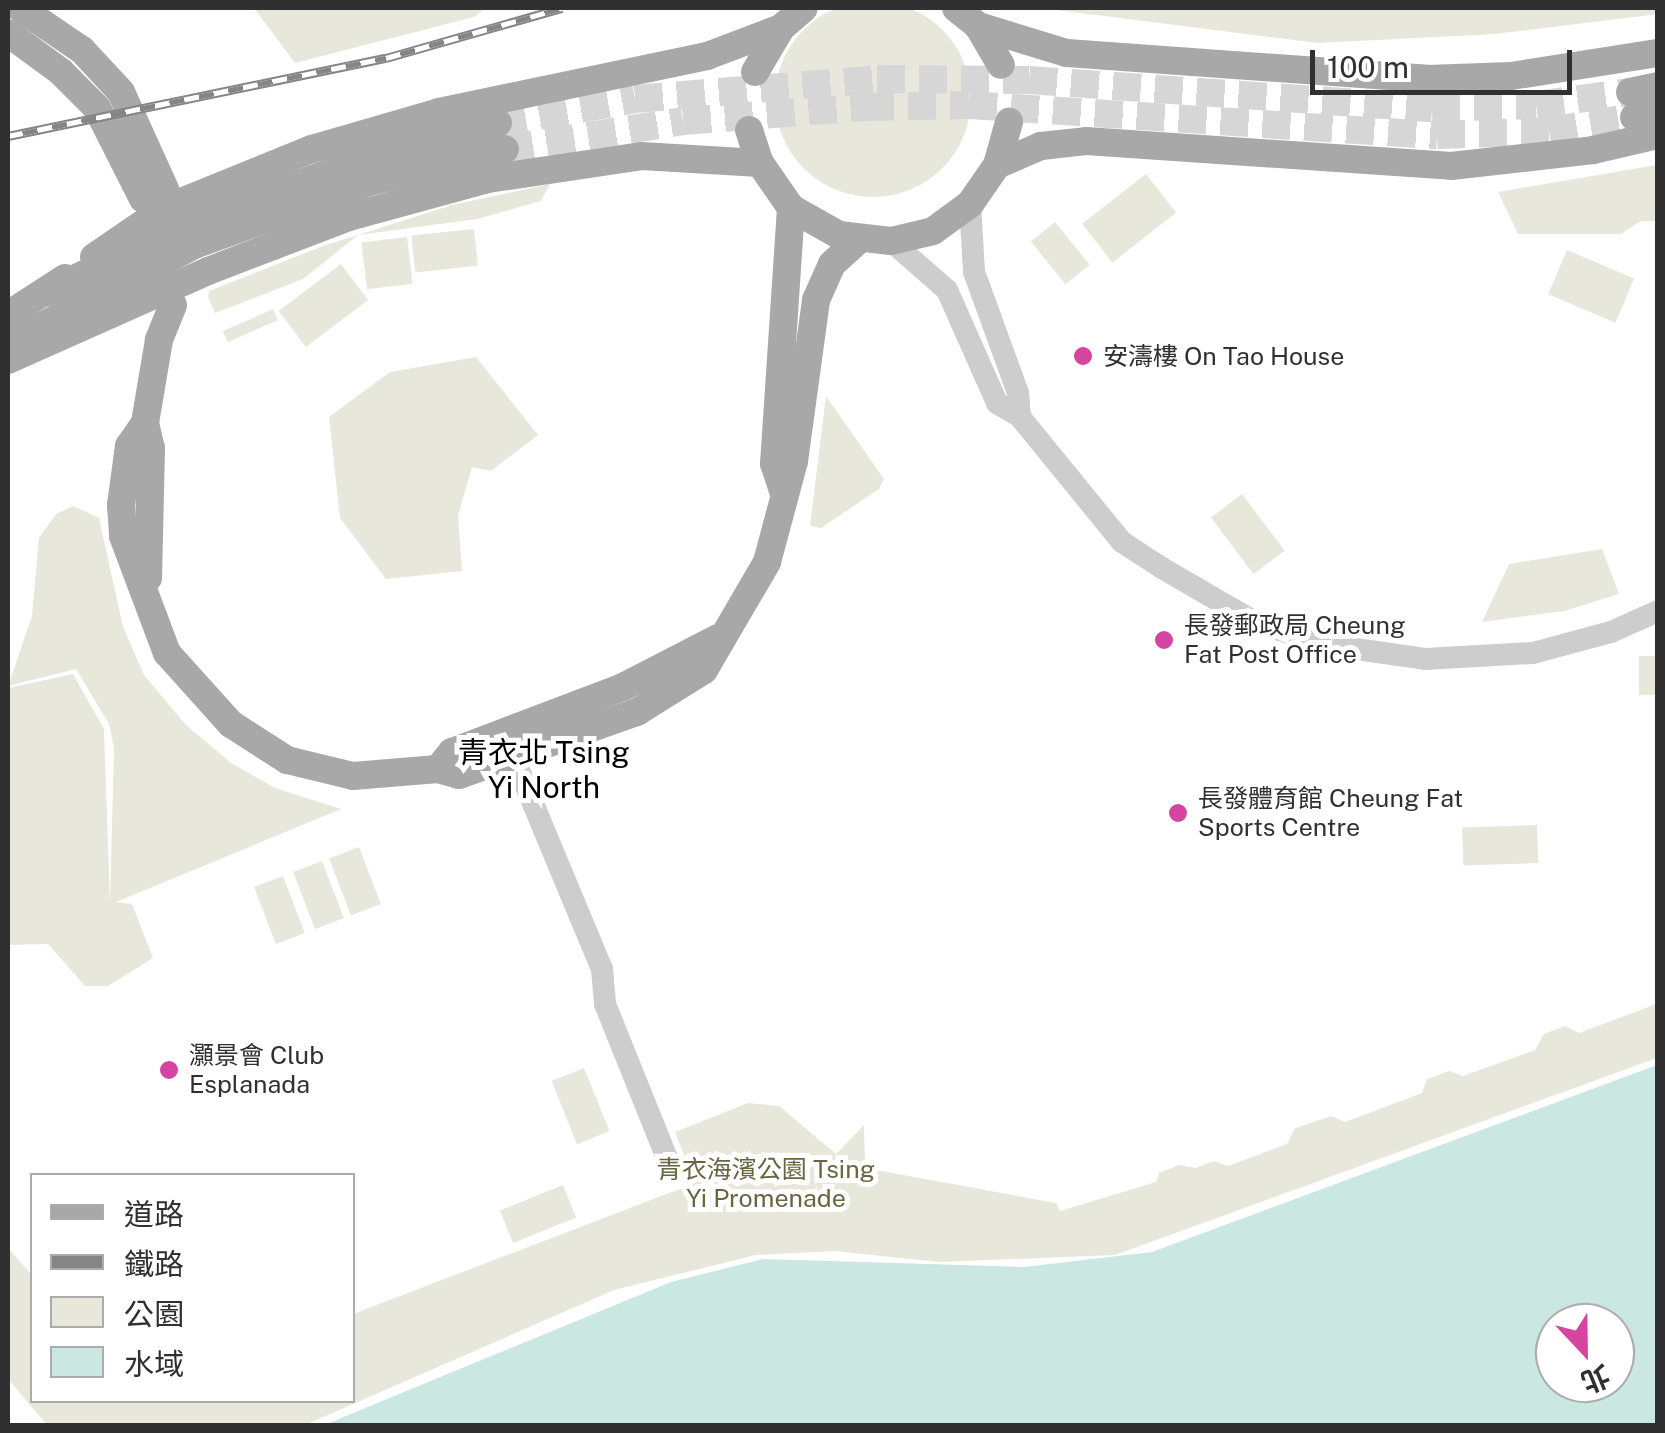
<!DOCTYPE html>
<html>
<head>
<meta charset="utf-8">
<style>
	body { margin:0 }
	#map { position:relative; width:1665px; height:1433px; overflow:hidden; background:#fff; font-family:"Public Sans","Noto Sans TC",sans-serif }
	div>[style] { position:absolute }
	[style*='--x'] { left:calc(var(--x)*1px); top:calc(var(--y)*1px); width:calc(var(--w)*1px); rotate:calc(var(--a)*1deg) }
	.green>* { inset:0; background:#e8e7dc; transform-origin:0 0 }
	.round { border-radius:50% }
	.water>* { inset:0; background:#cae7e2 }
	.major-tunnel>* { height:28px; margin-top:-14px; transform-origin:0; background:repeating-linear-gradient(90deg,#d6d6d6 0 28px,transparent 0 42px) }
	.minor>* { height:22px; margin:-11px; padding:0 11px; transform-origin:11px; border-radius:11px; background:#cdcdcd }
	.major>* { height:28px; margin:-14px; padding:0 14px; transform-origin:14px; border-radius:14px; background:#a8a8a8 }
	.rail>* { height:9px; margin-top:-4.5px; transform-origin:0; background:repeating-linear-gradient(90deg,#fff 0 15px,#858585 0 30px); box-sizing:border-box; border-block:2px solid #858585 }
	.major-bridge>* { height:28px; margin:-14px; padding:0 14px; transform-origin:14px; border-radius:14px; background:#a8a8a8 }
	.dots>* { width:28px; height:28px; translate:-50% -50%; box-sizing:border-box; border:5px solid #fff; border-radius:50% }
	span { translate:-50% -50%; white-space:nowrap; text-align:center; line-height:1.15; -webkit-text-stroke:10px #fff; paint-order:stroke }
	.poi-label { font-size:25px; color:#303030 }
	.left { translate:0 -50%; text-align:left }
	.park-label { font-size:25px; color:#676641 }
	.quarter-label { font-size:30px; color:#000 }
	.frame { position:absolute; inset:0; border:10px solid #303030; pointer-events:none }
	.legend { position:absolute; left:30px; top:1173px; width:325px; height:230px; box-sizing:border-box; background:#fff; border:2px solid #acacac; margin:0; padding:12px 18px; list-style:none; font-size:30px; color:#303030 }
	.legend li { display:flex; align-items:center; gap:20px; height:50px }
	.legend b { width:50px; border:2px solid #acacac }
	.north { position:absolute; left:1535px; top:1303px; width:100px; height:100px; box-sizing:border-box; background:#fff; border:2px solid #acacac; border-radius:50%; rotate:158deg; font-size:28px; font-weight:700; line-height:40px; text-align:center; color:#303030 }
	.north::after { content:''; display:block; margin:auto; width:35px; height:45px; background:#d544a0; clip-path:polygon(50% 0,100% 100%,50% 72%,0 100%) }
	.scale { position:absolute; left:1310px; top:50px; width:262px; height:45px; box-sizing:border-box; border:5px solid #303030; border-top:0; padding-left:12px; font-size:30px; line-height:35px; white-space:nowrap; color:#303030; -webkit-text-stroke:8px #fff; paint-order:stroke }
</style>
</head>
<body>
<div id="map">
	<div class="green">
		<i class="round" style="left:775px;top:1px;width:196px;height:196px"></i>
		<i style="clip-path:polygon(254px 8px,486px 8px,474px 17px,295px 63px)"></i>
		<i style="clip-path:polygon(1041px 8px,1657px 8px,1658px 14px,1495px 34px,1318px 43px)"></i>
		<i style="clip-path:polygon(1657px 165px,1657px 221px,1641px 221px,1621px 234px,1518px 234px,1498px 192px)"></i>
		<i style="left:1146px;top:174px;width:49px;height:81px;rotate:52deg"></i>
		<i style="clip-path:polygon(550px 184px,541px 201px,477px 219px,358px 235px,303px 279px,215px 313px,208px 297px,209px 291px,323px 246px,358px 235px,452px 205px)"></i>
		<i style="left:1055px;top:222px;width:55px;height:31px;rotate:51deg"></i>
		<i style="left:474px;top:229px;width:37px;height:63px;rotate:84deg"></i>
		<i style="left:407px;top:237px;width:47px;height:46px;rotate:83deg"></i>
		<i style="left:1567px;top:250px;width:73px;height:48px;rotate:23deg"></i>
		<i style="left:341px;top:264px;width:45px;height:78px;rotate:53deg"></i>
		<i style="left:273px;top:309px;width:12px;height:55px;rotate:66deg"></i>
		<i style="clip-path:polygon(476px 357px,538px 435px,491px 471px,472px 467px,458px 516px,462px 571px,386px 579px,340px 518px,329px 417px,390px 372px)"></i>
		<i style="clip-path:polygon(826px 396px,884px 479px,879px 489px,821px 528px,810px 526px)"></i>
		<i style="left:1242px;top:494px;width:71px;height:39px;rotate:53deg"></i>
		<i style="clip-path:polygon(73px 506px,99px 518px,123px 627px,144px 675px,185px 724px,231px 763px,275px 788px,341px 809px,116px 902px,132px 904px,153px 958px,108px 986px,85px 986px,48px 944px,8px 945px,8px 688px,73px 674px,104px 729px,110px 903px,114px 748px,109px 724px,76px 669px,8px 686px,32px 616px,39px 538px,56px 514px)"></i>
		<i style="clip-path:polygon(1602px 549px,1619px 594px,1564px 611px,1482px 622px,1509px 564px)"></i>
		<i style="left:1639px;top:656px;width:18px;height:39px"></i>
		<i style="left:1537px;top:825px;width:38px;height:75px;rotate:88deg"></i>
		<i style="left:359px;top:847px;width:61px;height:32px;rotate:69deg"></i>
		<i style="left:322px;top:861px;width:61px;height:31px;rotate:69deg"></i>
		<i style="left:283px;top:876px;width:61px;height:31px;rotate:69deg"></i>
		<i style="clip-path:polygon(1657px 998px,1657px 1058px,1115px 1255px,939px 1262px,835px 1251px,756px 1255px,614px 1290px,305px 1425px,47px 1425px,8px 1379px,8px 1248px,32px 1275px,32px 1400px,352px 1400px,353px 1314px,695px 1183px,675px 1132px,748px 1103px,779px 1106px,836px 1154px,864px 1125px,865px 1168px,1056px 1203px,1060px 1211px,1156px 1182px,1159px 1173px,1179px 1165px,1196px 1168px,1214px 1161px,1228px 1166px,1287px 1144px,1295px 1128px,1331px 1116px,1345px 1122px,1422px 1093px,1427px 1079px,1449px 1071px,1463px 1076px,1535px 1050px,1544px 1034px,1565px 1026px,1579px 1033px,1654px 1005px)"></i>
		<i style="left:584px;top:1068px;width:68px;height:35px;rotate:68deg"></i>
		<i style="left:563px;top:1185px;width:35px;height:68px;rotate:68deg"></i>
	</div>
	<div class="water">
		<i style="clip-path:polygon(evenodd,1657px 1065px,1657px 1425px,324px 1425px,671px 1282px,763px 1259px,1024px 1267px,1152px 1252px,1657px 1065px,1555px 1323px,1615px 1323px,1615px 1383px,1555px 1383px,1555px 1323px)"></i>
	</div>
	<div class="major-tunnel">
		<i style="--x:498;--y:123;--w:139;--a:-9.9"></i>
		<i style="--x:635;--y:99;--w:243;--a:-4.7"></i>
		<i style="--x:877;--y:79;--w:152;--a:0.4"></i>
		<i style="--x:1029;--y:80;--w:404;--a:4"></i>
		<i style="--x:1432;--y:108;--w:104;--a:-1.7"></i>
		<i style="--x:1536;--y:105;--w:95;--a:-7.9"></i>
		<i style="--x:505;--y:149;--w:180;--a:-8.9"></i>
		<i style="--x:683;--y:121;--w:184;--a:-4.4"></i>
		<i style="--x:866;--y:107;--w:103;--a:-1.1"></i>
		<i style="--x:969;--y:105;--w:469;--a:3.7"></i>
		<i style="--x:1437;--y:135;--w:112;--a:-2"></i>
		<i style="--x:1549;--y:131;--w:86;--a:-9.4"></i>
	</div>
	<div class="minor">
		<i style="--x:970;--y:204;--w:68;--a:86.6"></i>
		<i style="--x:974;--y:272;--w:129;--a:70"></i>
		<i style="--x:1018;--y:393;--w:24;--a:85"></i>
		<i style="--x:1020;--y:417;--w:161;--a:50.8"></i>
		<i style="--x:1122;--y:542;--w:48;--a:33"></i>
		<i style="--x:1162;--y:568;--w:108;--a:30.1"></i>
		<i style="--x:1255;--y:622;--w:70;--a:18.4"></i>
		<i style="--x:1321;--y:644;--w:105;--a:8.2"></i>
		<i style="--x:1425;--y:659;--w:108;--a:-3.2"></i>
		<i style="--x:1533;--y:653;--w:81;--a:-15.1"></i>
		<i style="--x:1611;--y:632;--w:51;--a:-24.1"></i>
		<i style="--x:891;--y:241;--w:74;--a:41.2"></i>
		<i style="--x:947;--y:290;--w:124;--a:66.1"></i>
		<i style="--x:997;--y:403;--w:27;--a:31"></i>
		<i style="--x:507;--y:741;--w:247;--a:67.4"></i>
		<i style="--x:602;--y:969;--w:35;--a:85"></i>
		<i style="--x:605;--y:1004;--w:164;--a:68.1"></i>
	</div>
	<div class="major">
		<i style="--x:20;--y:8;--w:75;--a:34.1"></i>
		<i style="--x:82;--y:50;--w:57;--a:47.1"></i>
		<i style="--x:121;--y:92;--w:107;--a:65.6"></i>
		<i style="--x:956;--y:8;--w:28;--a:39"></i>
		<i style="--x:978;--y:26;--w:45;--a:59.5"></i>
		<i style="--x:978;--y:26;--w:93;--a:16.9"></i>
		<i style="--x:1067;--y:53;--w:361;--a:4.1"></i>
		<i style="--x:1427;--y:79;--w:84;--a:-2"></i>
		<i style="--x:1511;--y:76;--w:149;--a:-8.9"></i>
		<i style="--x:8;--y:33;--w:66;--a:36.3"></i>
		<i style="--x:61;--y:72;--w:51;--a:45"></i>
		<i style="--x:97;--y:108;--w:102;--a:63.2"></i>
		<i style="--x:755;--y:72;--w:51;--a:-59.4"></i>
		<i style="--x:781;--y:28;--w:30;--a:-41"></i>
		<i style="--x:1630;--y:92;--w:29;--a:-12"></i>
		<i style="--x:1634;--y:117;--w:25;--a:-12"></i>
		<i style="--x:749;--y:130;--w:35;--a:72"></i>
		<i style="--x:760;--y:163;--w:55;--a:55.4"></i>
		<i style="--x:791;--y:208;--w:55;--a:29.4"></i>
		<i style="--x:839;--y:235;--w:52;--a:6.6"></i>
		<i style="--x:891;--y:241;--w:43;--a:-13.4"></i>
		<i style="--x:933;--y:231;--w:46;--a:-36.1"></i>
		<i style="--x:970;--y:204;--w:47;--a:-55.3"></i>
		<i style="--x:997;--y:165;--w:45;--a:-74.4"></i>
		<i style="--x:312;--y:149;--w:132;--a:-16.2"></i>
		<i style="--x:439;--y:112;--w:274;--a:-11.8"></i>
		<i style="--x:707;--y:56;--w:79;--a:-20.7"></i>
		<i style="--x:997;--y:165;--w:48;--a:-23.4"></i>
		<i style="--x:1041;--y:146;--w:45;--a:-6.3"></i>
		<i style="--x:1086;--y:141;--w:366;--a:3.9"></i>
		<i style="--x:1451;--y:166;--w:143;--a:-6.4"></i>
		<i style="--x:1593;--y:150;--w:67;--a:-13"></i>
		<i style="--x:174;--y:231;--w:199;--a:-20.6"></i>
		<i style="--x:360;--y:161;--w:143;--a:-15.4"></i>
		<i style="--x:194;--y:245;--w:183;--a:-19.8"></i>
		<i style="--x:366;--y:183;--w:143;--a:-13.7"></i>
		<i style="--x:208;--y:271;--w:151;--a:-21"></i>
		<i style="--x:349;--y:217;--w:144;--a:-15.3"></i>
		<i style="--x:488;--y:179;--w:155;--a:-8.5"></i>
		<i style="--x:641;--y:156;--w:119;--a:3.4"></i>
		<i style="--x:173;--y:305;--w:38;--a:112"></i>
		<i style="--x:159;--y:340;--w:84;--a:99.6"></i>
		<i style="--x:145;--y:423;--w:28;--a:125"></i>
		<i style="--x:129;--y:446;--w:60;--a:97.7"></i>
		<i style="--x:121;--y:505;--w:31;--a:86"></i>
		<i style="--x:123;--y:536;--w:125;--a:69.4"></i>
		<i style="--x:167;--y:653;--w:96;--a:48"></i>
		<i style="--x:231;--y:724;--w:67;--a:32.7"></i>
		<i style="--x:287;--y:760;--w:68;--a:13.6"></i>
		<i style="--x:353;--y:776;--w:85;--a:-4.7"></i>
		<i style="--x:438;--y:769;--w:22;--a:16"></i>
		<i style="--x:459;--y:775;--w:189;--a:-19.5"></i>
		<i style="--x:637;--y:712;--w:79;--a:-32.1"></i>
		<i style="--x:704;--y:670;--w:125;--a:-59.7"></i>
		<i style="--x:767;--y:562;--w:105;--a:-75"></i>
		<i style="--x:794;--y:461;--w:162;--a:-82.2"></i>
		<i style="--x:816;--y:300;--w:39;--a:-66"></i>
		<i style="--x:832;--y:264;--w:36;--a:-42"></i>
		<i style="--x:8;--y:315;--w:68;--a:-33"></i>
		<i style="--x:145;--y:423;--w:26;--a:77"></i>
		<i style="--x:151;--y:448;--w:130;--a:91.3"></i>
		<i style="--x:784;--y:494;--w:32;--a:-108"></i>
		<i style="--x:774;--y:464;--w:257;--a:-86.2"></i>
		<i style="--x:438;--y:769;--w:22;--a:-51"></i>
		<i style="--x:452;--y:752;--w:183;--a:-20.8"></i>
		<i style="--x:623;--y:687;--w:107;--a:-27.3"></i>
	</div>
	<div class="rail">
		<i style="--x:8;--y:136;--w:386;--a:-11.7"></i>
		<i style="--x:386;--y:58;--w:183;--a:-15.9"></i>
	</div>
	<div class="major-bridge">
		<i style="--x:94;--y:257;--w:85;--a:-34.4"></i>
		<i style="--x:164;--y:209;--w:160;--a:-22.1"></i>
		<i style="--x:45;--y:293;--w:143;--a:-25.7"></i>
		<i style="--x:19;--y:338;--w:198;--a:-28"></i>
		<i style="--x:8;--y:360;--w:219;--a:-24"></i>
	</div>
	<div class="dots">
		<i style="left:1083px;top:356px;background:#d544a0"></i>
		<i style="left:1164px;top:640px;background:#d544a0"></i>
		<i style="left:1178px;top:813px;background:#d544a0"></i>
		<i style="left:169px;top:1070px;background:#d544a0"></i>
	</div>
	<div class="poi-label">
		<span class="left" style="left:1103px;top:356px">安濤樓 On Tao House</span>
		<span class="left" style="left:1184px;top:640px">長發郵政局 Cheung<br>Fat Post Office</span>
		<span class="left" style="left:1198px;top:813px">長發體育館 Cheung Fat<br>Sports Centre</span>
		<span class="left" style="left:189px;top:1070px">灝景會 Club<br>Esplanada</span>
	</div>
	<div class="park-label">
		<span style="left:766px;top:1184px">青衣海濱公園 Tsing<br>Yi Promenade</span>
	</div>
	<div class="quarter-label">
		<span style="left:544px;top:769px">青衣北 Tsing<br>Yi North</span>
	</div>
	<div class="frame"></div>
	<ul class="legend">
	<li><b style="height:12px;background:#a8a8a8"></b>道路</li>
	<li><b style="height:12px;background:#858585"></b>鐵路</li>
	<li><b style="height:28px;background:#e8e7dc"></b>公園</li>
	<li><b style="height:28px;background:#cae7e2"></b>水域</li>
	</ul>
	<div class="north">北</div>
	<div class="scale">100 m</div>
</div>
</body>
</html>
